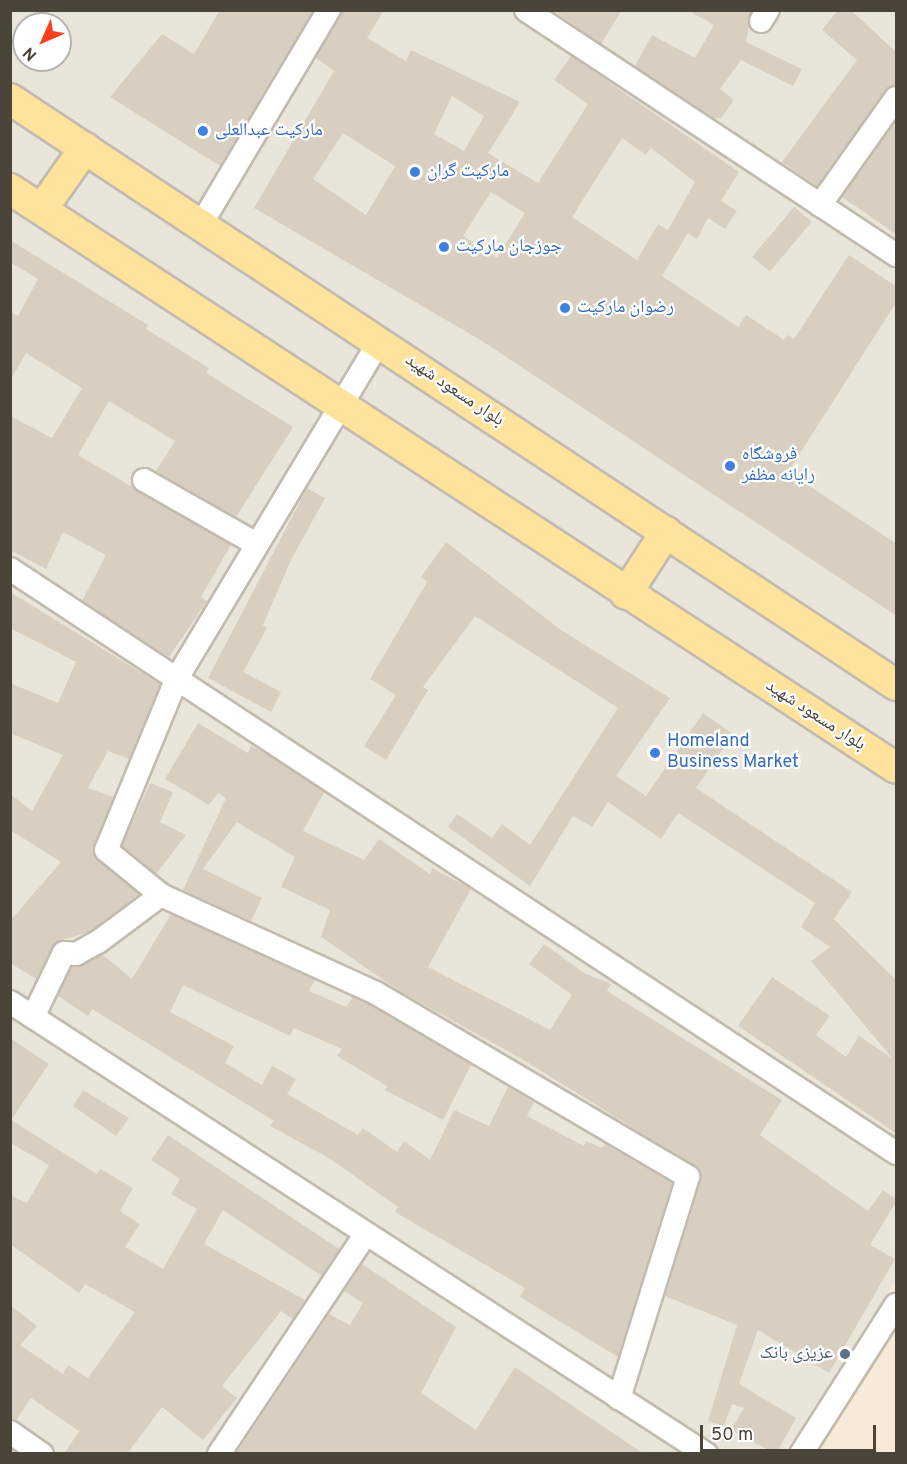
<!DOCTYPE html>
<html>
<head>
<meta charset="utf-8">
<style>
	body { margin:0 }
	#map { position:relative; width:907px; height:1464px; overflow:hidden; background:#f6f3ec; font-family:Overpass,"Noto Naskh Arabic",sans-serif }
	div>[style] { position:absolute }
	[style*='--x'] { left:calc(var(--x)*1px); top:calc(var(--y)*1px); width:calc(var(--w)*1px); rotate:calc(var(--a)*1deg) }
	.residential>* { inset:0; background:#eae5da }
	.commercial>* { inset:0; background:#f7ead8 }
	.building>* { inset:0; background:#d8cfc1; transform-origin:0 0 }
	.roads { filter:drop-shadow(2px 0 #c2bbae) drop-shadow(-2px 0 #c2bbae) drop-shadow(0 2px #c2bbae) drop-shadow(0 -2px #c2bbae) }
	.minor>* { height:22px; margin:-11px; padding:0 11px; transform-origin:11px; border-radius:11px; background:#fff }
	.major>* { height:30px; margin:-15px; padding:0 15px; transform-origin:15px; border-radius:15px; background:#ffe39c }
	.dots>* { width:16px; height:16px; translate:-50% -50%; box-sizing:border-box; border:3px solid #fff; border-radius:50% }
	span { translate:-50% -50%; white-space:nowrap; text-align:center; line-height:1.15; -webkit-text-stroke:4.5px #fff; paint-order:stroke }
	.shop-label { font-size:18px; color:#366cbe }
	.left { translate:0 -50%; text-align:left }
	.street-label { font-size:18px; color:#4b4439 }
	.service-label { font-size:18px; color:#4e5e75 }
	.right { translate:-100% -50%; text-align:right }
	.frame { position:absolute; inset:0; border:12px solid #4b4439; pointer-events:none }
	.north { position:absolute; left:12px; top:12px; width:60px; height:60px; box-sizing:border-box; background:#fff; border:2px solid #b7b4b0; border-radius:50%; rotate:225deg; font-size:16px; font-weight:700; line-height:24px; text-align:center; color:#4b4439 }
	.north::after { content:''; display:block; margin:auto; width:21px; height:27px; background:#fc3f1d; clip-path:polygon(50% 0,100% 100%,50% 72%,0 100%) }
	.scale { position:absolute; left:700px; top:1425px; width:176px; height:27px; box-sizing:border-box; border:3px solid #4b4439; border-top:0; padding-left:8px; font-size:18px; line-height:21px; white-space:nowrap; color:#4b4439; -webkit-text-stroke:4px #fff; paint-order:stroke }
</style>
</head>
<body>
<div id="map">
	<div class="residential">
		<i style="clip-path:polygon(evenodd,11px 11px,896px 11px,896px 1453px,11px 1453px,11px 11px,24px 24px,60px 24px,60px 60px,24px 60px,24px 24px)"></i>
	</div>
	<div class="commercial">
		<i style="clip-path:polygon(896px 1280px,896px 1453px,784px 1453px)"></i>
	</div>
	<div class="building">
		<i style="clip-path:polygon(220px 10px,313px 10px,220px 166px,110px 97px,162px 34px,194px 54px)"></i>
		<i style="clip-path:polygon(evenodd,342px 10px,384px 10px,367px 38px,406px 61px,411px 50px,520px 102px,488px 153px,538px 183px,588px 104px,554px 80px,571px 56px,739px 172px,721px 201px,737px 211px,725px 229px,708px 218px,697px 239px,688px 233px,662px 276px,738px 327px,746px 315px,784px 340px,788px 335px,794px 339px,849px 255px,897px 287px,897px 301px,788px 472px,897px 544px,897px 616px,482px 341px,254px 208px,334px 71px,316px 58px,342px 10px,452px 96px,484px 116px,464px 151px,434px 134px,452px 96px,342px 10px,343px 133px,395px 166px,366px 215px,313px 179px,343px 133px,342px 10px,622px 138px,646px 155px,651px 148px,695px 182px,668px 230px,658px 224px,637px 260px,572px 217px,622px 138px,342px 10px,491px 192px,525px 213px,497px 258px,463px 236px,491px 192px)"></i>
		<i style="clip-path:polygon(553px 10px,622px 10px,601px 44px)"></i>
		<i style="clip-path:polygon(687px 10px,752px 10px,746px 42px,802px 69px,793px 86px,741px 60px,720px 89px,734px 100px,721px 118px,714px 118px,635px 66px,652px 35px,695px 58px,714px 25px)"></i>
		<i style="clip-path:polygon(838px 10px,851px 10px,897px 53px,897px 85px,885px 90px,817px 186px,782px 162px,857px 60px,822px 30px)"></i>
		<i style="clip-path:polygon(893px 126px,897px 129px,897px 235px,842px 197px)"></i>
		<i style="left:794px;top:207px;width:23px;height:65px;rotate:40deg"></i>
		<i style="clip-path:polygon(10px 240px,148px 325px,146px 329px,209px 368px,206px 373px,293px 427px,236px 517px,156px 471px,175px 441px,109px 401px,78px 455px,231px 545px,201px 597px,207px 601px,169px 657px,82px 601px,106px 555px,63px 532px,46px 569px,10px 550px,10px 416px,52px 438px,82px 388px,26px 353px,10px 381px,10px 312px,18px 316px,38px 279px,10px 262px)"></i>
		<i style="clip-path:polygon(307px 488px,325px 498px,291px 560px,263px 625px,267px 628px,243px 672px,281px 692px,271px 712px,208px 678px)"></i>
		<i style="clip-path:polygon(446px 542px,561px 630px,670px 698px,616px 776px,646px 796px,703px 713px,733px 734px,696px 788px,852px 892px,834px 919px,897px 981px,897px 1134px,738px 1026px,772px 977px,830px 1016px,816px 1035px,846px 1057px,859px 1036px,893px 1059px,811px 961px,830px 947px,801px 927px,815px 903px,678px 813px,661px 839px,608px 802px,592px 827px,573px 816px,530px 886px,448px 827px,457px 814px,492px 838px,502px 824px,530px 845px,618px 708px,475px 616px,423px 687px,428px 690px,386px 760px,364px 746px,396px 695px,370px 679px,427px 582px,421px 577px)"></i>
		<i style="clip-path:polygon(10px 592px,160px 684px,129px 759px,108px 751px,88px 788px,113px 797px,93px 854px,139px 894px,91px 931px,57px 942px,36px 979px,10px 963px,10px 921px,61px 862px,10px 830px,10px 794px,32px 811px,63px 755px,10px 733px,10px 683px,58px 703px,76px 662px,10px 628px)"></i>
		<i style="clip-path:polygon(198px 723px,248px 753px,251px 746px,268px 755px,324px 792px,303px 831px,364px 860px,379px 839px,430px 874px,432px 868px,471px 889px,428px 967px,550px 1030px,572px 995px,529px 964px,544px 944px,584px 973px,611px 984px,607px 991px,782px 1100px,760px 1135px,868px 1211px,883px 1190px,897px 1200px,870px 1245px,895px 1259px,829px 1373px,758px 1330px,739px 1384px,796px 1418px,776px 1454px,731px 1430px,744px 1408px,732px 1404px,724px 1426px,708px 1421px,737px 1325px,665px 1296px,701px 1181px,699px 1169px,522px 1059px,401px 992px,321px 937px,330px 910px,281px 887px,295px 857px,237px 822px,203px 869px,262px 898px,251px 921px,183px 890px,226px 798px,218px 793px,209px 805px,165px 779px)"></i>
		<i style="clip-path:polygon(150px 783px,173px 792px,160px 822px,186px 835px,156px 874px,122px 846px)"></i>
		<i style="clip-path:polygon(171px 914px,315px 980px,309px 991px,346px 1007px,353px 997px,370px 1005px,471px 1065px,443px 1120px,385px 1090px,387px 1086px,337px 1056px,342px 1049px,294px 1028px,290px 1036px,183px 985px,170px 1012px,234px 1046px,225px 1063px,262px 1085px,272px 1066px,296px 1079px,287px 1094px,358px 1135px,363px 1128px,397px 1152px,404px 1141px,430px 1160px,454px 1110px,489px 1126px,508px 1087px,534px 1102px,527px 1116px,584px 1146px,586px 1141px,602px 1148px,605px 1144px,672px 1183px,618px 1357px,520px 1297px,525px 1288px,395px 1212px,398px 1207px,329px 1158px,270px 1126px,274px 1121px,92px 1009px,88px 1016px,58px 996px,72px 967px,103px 955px,132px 979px)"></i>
		<i style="clip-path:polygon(10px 1038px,49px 1064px,11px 1120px,97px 1174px,100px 1169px,133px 1188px,120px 1211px,140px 1224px,125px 1247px,163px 1269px,197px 1209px,171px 1194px,180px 1179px,151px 1160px,168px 1135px,339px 1249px,322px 1276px,223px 1210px,204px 1244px,305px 1300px,293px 1319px,281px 1311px,222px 1386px,237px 1398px,203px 1440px,162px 1407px,127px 1454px,64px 1454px,79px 1431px,31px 1398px,16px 1420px,10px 1419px,10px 1305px,37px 1326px,20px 1345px,63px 1374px,68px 1365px,88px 1378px,135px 1312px,85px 1284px,79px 1293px,10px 1244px,10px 1195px,27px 1203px,49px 1165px,10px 1143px)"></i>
		<i style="clip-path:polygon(83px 1090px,129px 1118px,116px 1136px,73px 1106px)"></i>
		<i style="clip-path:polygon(362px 1264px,456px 1327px,421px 1393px,476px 1430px,515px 1367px,644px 1454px,236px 1454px,329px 1314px,350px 1325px,363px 1303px,344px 1291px)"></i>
	</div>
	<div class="roads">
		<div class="minor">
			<i style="--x:526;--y:10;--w:444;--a:33.5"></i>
			<i style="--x:761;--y:21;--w:13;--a:-58"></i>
			<i style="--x:820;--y:205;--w:131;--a:-54.6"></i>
			<i style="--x:200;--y:226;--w:252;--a:-59.2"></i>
			<i style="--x:379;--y:342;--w:392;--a:121"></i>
			<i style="--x:177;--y:678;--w:186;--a:112.4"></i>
			<i style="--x:106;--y:850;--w:71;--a:39.3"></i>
			<i style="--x:161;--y:895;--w:236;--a:24.5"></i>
			<i style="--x:376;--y:993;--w:362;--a:30.5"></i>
			<i style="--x:688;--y:1177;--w:232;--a:107.3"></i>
			<i style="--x:144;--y:480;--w:129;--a:29.7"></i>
			<i style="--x:10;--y:569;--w:1061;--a:33.39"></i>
			<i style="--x:10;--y:1002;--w:830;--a:33"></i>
			<i style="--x:33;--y:1017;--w:71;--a:-64.2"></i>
			<i style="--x:64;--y:953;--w:12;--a:5"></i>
			<i style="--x:76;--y:954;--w:25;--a:-29"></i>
			<i style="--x:98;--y:942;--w:79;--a:-36.7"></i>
			<i style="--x:10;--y:1432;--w:39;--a:35"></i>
			<i style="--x:219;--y:1454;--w:263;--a:-56.3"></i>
			<i style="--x:801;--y:1454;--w:177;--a:-57.5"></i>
		</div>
		<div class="major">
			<i style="--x:10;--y:99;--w:1062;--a:33.48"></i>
			<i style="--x:10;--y:189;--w:1058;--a:33.16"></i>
			<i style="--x:42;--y:209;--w:75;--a:-54.8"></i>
			<i style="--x:626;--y:594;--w:74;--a:-57.2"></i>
		</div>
	</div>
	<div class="dots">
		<i style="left:203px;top:131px;background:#3f7fe0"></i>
		<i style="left:415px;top:172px;background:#3f7fe0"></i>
		<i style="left:444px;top:247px;background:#3f7fe0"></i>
		<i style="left:565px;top:308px;background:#3f7fe0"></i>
		<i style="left:730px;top:466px;background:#3f7fe0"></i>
		<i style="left:655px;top:753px;background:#3f7fe0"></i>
		<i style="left:845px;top:1354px;background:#5c6f8a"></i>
	</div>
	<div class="shop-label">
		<span class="left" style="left:215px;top:131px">مارکیت عبدالعلی</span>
		<span class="left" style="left:427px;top:172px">مارکیت گران</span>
		<span class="left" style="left:456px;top:247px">جوزجان مارکیت</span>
		<span class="left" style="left:577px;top:308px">رضوان مارکیت</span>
		<span class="left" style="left:742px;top:466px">فروشگاه<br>رایانه مظفر</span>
		<span class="left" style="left:667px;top:753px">Homeland<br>Business Market</span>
	</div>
	<div class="street-label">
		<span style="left:454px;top:391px;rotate:34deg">بلوار مسعود شهید</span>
		<span style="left:815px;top:716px;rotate:33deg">بلوار مسعود شهید</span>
	</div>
	<div class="service-label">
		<span class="right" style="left:833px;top:1354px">عزیزی بانک</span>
	</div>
	<div class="frame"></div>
	<div class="north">N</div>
	<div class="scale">50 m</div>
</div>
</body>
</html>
